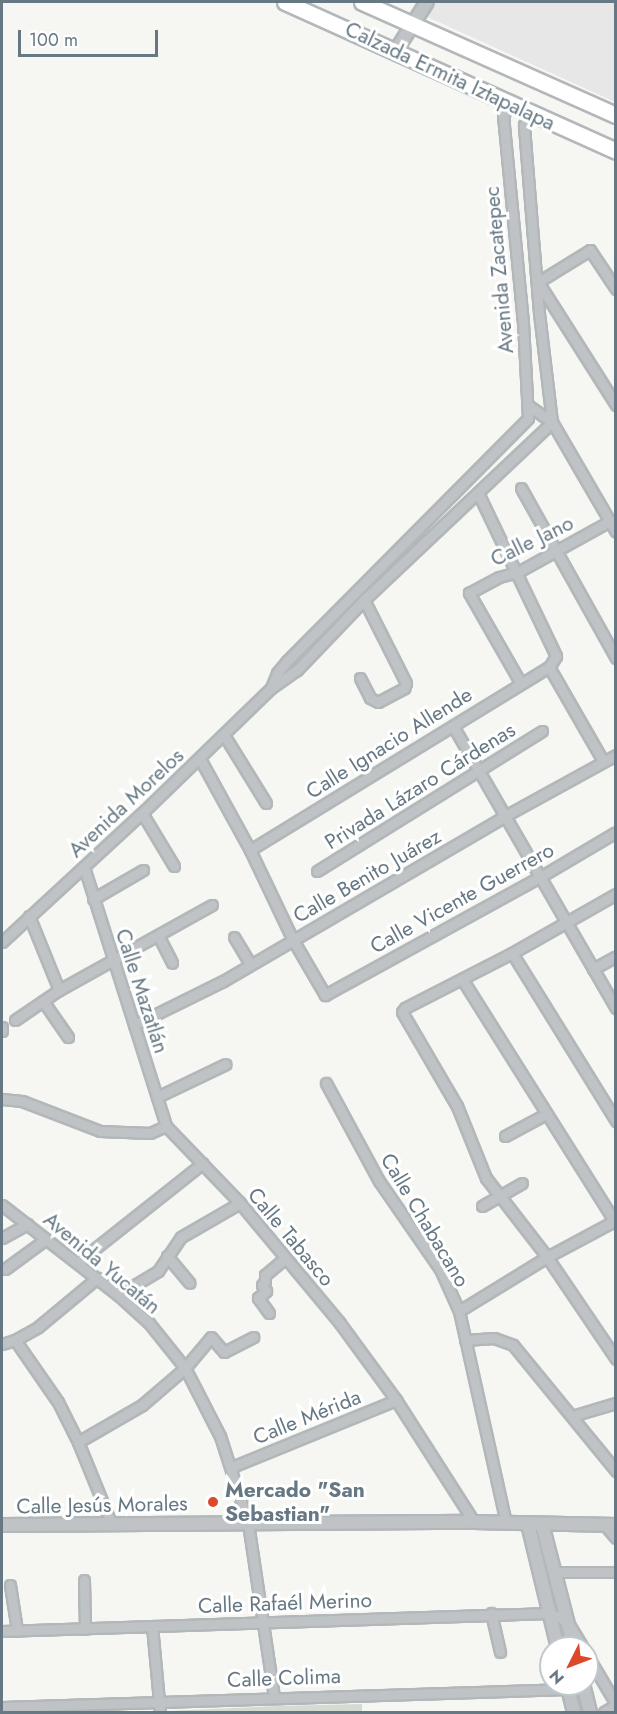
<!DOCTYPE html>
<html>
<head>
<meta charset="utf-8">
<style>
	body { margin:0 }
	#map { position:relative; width:617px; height:1714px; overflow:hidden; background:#f6f6f2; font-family:Jost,sans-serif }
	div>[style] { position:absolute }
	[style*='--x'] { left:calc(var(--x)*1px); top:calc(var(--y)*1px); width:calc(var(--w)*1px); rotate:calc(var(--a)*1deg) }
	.built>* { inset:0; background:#e6e7e6 }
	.green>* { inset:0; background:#d6dbd2 }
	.roads { filter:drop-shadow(2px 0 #b2b7ba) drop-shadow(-2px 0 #b2b7ba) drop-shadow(0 2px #b2b7ba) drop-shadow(0 -2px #b2b7ba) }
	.minor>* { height:9px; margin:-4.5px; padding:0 4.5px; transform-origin:4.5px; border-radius:4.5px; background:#bfc3c6 }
	.tertiary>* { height:12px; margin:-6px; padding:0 6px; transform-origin:6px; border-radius:6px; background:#bfc3c6 }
	.primary>* { height:15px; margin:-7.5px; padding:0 7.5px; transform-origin:7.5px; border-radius:7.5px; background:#fff }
	.dots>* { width:16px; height:16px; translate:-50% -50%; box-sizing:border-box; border:3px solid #fff; border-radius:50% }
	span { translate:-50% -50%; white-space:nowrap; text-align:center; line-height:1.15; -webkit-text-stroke:6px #fff; paint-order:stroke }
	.street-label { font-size:21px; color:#667883 }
	.poi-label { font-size:21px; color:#667883; font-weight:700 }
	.left { translate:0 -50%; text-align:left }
	.frame { position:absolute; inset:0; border:3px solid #667883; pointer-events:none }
	.north { position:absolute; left:539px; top:1636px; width:60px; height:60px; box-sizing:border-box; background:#fff; border:2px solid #c2c9cd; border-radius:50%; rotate:228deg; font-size:16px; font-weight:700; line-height:24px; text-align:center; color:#667883 }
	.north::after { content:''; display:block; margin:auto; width:21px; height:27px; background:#de482a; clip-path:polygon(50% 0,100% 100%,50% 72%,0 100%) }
	.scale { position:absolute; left:18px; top:30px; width:140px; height:27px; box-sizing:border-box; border:3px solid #667883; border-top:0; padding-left:8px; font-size:18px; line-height:21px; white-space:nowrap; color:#667883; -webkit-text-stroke:4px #fff; paint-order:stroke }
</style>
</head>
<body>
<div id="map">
	<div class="built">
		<i style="clip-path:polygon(432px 2px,615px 2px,615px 102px,423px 15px)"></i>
	</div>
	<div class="green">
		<i style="clip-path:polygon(362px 1704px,362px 1712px,168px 1711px,278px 1706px)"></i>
	</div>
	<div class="roads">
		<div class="minor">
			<i style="--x:616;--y:289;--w:47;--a:-123.7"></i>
			<i style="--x:590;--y:250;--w:61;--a:148.4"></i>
			<i style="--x:538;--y:282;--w:146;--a:57.6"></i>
			<i style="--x:529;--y:406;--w:28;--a:35"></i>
			<i style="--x:552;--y:422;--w:127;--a:59.8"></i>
			<i style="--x:521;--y:488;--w:195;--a:60.8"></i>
			<i style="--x:478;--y:493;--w:181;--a:64.4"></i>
			<i style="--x:556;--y:656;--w:13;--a:122"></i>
			<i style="--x:549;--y:667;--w:108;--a:60.1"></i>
			<i style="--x:360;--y:678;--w:22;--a:63"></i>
			<i style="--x:370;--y:698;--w:9;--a:27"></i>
			<i style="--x:378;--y:702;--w:30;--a:-28"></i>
			<i style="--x:404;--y:688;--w:5;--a:-68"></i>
			<i style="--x:406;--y:683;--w:93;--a:-116.8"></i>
			<i style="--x:520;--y:682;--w:103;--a:-119.8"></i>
			<i style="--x:469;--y:593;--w:34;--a:-28"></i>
			<i style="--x:499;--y:577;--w:20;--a:-15"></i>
			<i style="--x:518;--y:572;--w:105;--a:-29"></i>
			<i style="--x:271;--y:688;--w:16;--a:-68"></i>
			<i style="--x:277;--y:673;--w:16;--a:-50"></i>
			<i style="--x:287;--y:661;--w:342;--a:-45.2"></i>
			<i style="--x:528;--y:418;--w:95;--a:-93"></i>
			<i style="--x:523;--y:323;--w:207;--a:-95.5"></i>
			<i style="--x:503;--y:117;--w:14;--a:-69"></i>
			<i style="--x:453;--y:726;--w:326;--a:60"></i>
			<i style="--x:224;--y:735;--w:80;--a:58.3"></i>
			<i style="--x:200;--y:759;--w:104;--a:61.2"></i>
			<i style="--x:250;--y:850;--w:100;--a:64.5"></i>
			<i style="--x:293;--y:940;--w:64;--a:59.8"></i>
			<i style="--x:325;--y:995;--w:245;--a:-28.8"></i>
			<i style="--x:540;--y:877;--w:88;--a:-30.6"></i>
			<i style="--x:142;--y:813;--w:62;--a:58.9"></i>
			<i style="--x:250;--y:850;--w:351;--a:-31.5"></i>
			<i style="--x:84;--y:867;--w:272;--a:72.4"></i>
			<i style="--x:166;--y:1126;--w:107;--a:46.1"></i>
			<i style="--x:240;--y:1203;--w:155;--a:50.2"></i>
			<i style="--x:339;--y:1322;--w:97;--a:53.8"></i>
			<i style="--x:396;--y:1400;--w:145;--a:57.4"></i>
			<i style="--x:317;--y:871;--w:265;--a:-31.9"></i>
			<i style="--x:616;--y:894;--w:120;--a:150.4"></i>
			<i style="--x:512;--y:953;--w:120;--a:152.8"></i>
			<i style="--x:405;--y:1008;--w:5;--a:127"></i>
			<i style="--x:402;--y:1012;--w:109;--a:59.7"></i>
			<i style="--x:457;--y:1106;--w:78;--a:68.1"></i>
			<i style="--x:486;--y:1178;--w:100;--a:52.3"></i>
			<i style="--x:547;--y:1257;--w:123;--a:55.9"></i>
			<i style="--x:93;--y:899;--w:58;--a:-30.1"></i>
			<i style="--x:29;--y:916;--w:80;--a:67.9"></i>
			<i style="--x:158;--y:935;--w:31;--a:63"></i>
			<i style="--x:234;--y:937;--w:31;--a:59"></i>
			<i style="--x:2;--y:942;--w:190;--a:-42.7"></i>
			<i style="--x:142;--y:813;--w:180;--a:-44.1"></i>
			<i style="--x:271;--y:688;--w:32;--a:-35"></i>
			<i style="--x:297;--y:670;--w:97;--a:-46.3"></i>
			<i style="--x:364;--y:600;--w:259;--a:-43.4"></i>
			<i style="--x:552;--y:422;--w:110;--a:-96.8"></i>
			<i style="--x:539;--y:313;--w:189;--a:-94.6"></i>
			<i style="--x:524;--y:125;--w:13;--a:-63"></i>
			<i style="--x:512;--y:953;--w:198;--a:58.2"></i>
			<i style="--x:593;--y:969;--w:26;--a:-29"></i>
			<i style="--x:462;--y:979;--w:289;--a:57.8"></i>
			<i style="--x:43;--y:1001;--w:44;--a:55.2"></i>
			<i style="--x:15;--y:1020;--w:53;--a:-34.3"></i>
			<i style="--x:59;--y:990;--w:175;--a:-29.1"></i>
			<i style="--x:134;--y:1025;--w:99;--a:-26.3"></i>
			<i style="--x:223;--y:981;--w:327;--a:-30.3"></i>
			<i style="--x:505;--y:816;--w:127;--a:-28.8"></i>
			<i style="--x:2;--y:1027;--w:4;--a:90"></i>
			<i style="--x:326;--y:1083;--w:111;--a:61.6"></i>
			<i style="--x:379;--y:1181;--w:107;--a:55.3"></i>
			<i style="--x:440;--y:1269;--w:46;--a:65.7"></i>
			<i style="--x:459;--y:1311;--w:217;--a:77.5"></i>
			<i style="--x:157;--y:1097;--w:76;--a:-25.6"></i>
			<i style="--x:2;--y:1099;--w:20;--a:6"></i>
			<i style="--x:22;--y:1101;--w:84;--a:21"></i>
			<i style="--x:100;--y:1131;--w:50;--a:2.3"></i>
			<i style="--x:150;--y:1133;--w:17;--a:-24"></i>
			<i style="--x:505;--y:1136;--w:47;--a:-28.2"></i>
			<i style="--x:2;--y:1205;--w:147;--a:37.8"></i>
			<i style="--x:118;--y:1295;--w:42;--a:42.1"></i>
			<i style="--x:149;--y:1323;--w:58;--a:51.3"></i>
			<i style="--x:185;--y:1368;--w:76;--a:62.8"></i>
			<i style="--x:220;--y:1436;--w:91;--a:72.2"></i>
			<i style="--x:248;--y:1523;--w:176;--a:81.5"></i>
			<i style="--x:482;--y:1206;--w:46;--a:-29.9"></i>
			<i style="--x:2;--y:1238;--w:29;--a:-29"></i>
			<i style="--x:167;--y:1256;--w:35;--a:50"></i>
			<i style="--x:78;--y:1262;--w:159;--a:-38.4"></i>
			<i style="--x:5;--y:1269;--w:51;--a:-36.2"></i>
			<i style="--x:118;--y:1295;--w:47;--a:-31"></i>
			<i style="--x:158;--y:1271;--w:41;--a:-55.9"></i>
			<i style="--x:181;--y:1237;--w:68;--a:-30"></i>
			<i style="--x:459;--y:1311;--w:103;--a:-31.5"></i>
			<i style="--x:547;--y:1257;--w:76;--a:-28.2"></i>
			<i style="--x:269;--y:1313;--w:19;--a:-126"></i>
			<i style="--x:258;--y:1298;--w:11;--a:-41"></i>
			<i style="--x:266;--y:1291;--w:7;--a:-124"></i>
			<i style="--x:262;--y:1285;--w:5;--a:-53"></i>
			<i style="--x:265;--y:1281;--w:6;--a:-90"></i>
			<i style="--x:265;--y:1275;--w:26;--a:-40"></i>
			<i style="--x:15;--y:1340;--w:75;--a:55.3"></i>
			<i style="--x:58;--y:1402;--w:45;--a:63.4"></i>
			<i style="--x:78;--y:1442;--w:87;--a:67.8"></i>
			<i style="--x:465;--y:1340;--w:29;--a:-4"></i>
			<i style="--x:494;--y:1338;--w:20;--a:20"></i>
			<i style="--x:513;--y:1345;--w:163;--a:50.7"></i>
			<i style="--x:2;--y:1344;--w:14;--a:-17"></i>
			<i style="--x:15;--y:1340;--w:26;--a:-29"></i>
			<i style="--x:38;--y:1327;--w:77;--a:-39.7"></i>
			<i style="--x:572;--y:1416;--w:46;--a:-16.5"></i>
			<i style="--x:78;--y:1442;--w:74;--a:-30"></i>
			<i style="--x:142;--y:1405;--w:57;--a:-40.7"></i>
			<i style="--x:185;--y:1368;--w:40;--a:-50"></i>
			<i style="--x:211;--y:1337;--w:20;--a:49"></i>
			<i style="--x:224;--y:1352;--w:33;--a:-27"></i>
			<i style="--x:232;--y:1467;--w:177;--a:-22.2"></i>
			<i style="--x:605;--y:1525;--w:17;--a:50"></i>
			<i style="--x:553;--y:1572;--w:63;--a:0"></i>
			<i style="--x:84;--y:1580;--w:49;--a:88.8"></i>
			<i style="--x:10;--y:1585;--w:46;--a:81.2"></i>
			<i style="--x:491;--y:1613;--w:40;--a:77"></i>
			<i style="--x:152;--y:1626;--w:86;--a:84.7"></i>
			<i style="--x:2;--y:1631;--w:547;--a:-1.88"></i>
			<i style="--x:549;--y:1613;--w:20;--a:24"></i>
			<i style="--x:567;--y:1621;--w:31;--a:59"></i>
			<i style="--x:587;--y:1655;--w:57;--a:59.4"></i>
			<i style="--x:2;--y:1707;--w:566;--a:-1.82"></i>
			<i style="--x:604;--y:1712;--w:14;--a:-30"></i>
		</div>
		<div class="tertiary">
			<i style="--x:395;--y:52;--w:59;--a:-57.4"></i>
			<i style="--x:528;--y:1524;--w:128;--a:76.4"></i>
			<i style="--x:542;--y:1524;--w:128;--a:75.5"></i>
			<i style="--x:2;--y:1525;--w:472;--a:-0.4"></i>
			<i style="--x:474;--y:1522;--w:142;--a:1.2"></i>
			<i style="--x:567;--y:1684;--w:29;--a:76"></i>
			<i style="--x:583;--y:1684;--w:29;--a:76"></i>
		</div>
		<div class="primary">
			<i style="--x:285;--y:2;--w:363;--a:24.2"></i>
			<i style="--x:362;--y:2;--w:278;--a:24"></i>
		</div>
	</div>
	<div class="dots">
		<i style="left:213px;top:1502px;background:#de482a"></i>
	</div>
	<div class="street-label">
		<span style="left:450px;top:76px;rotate:25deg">Calzada Ermita Iztapalapa</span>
		<span style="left:499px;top:270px;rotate:-95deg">Avenida Zacatepec</span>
		<span style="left:532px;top:541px;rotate:-26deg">Calle Jano</span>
		<span style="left:389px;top:743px;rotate:-32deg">Calle Ignacio Allende</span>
		<span style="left:420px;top:786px;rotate:-32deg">Privada Lázaro Cárdenas</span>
		<span style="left:126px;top:803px;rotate:-43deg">Avenida Morelos</span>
		<span style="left:367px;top:876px;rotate:-30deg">Calle Benito Juárez</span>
		<span style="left:462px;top:898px;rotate:-29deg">Calle Vicente Guerrero</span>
		<span style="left:142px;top:991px;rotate:72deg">Calle Mazatlán</span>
		<span style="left:425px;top:1220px;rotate:59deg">Calle Chabacano</span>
		<span style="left:291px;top:1237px;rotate:50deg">Calle Tabasco</span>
		<span style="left:102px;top:1263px;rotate:40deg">Avenida Yucatán</span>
		<span style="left:307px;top:1417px;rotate:-22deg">Calle Mérida</span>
		<span style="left:102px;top:1505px;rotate:-1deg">Calle Jesús Morales</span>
		<span style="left:285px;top:1603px;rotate:-2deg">Calle Rafaél Merino</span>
		<span style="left:284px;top:1678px;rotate:-2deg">Calle Colima</span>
	</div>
	<div class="poi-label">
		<span class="left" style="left:225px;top:1502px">Mercado "San<br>Sebastian"</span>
	</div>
	<div class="frame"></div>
	<div class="north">N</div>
	<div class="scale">100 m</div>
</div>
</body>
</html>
